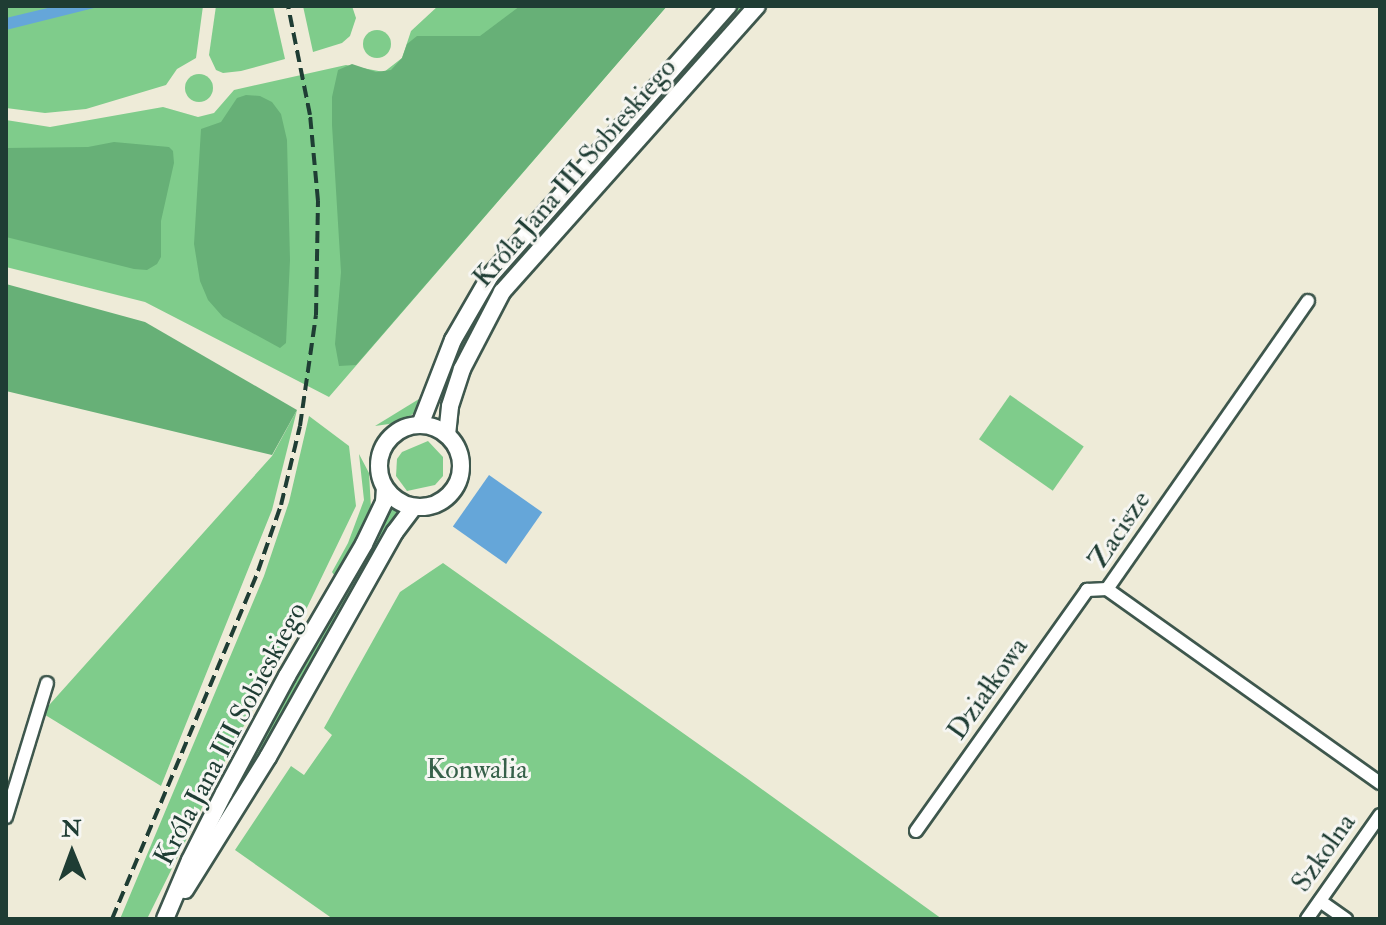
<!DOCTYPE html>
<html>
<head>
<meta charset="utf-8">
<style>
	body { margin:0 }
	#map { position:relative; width:1386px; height:925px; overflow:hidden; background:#eeebd8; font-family:"IM FELL Double Pica",serif }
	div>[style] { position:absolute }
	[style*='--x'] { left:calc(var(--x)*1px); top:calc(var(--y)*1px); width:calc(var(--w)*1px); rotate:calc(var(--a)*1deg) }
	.green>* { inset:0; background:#7fcc8b; transform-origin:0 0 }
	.round { border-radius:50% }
	.forest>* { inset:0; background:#67b077 }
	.water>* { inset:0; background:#65a6d9; transform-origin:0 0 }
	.roads { filter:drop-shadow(2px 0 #3e574d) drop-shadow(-2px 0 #3e574d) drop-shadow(0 2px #3e574d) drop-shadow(0 -2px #3e574d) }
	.minor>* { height:12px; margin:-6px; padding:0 6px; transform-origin:6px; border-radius:6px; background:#fff }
	.major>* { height:16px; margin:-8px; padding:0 8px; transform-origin:8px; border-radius:8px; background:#fff }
	.major>.ring { margin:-8px; padding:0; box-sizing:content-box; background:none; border:16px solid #fff; border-radius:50% }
	.rail>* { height:4px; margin-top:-2px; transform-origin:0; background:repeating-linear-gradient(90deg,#1f3d34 0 12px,transparent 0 18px) }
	span { translate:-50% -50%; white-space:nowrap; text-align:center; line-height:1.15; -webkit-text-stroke:6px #f6f6f2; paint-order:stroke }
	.street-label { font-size:28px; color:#1f3d34 }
	.park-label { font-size:28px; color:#37614a }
	.frame { position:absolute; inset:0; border:8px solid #1f3d34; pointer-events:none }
	.north { position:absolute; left:32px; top:813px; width:80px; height:80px; -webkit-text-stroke:6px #f6f6f2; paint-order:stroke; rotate:359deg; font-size:22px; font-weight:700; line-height:32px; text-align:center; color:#1f3d34 }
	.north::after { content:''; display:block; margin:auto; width:28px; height:36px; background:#1f3d34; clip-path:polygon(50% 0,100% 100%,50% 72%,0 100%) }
</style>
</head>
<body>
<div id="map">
	<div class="green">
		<i style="clip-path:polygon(6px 6px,203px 6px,196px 58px,177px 69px,166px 85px,86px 109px,45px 113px,6px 108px)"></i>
		<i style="clip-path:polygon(216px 6px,273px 6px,285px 59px,241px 71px,223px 73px,216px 70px,209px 55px)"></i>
		<i style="clip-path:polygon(303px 6px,352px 6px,356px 18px,350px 36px,342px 43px,313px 52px)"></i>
		<i style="clip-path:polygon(438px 6px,667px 6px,329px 397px,145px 302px,6px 267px,6px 120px,50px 127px,163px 107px,198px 117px,214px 113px,234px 90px,346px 65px,384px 72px,402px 58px,411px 31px)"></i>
		<i style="clip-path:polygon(739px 6px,745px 6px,503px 280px,461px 351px,444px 399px,439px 398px,456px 347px,497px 276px)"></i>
		<i class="round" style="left:363px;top:30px;width:28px;height:28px"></i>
		<i class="round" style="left:185px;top:74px;width:28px;height:28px"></i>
		<i style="left:1010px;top:395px;width:90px;height:54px;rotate:35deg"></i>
		<i style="clip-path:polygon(419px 399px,422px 399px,415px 412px,403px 422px,375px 426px)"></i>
		<i style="clip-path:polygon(297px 410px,272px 510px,161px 786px,42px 713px,272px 456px)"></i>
		<i style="clip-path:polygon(309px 416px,349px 446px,356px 506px,288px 647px,232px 747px,147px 919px,120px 919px,264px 576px,289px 502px)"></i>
		<i style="clip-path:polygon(428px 441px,443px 457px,443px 476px,435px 485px,407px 491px,396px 476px,397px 459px,402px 452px)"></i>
		<i style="clip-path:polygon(359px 454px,369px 473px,371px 508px,355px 545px,334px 575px,332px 572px,348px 543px,364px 500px)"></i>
		<i style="clip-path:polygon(394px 504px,400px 508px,273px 739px,208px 843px,267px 725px,320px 640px)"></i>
		<i style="clip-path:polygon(443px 563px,745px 777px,942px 919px,333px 919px,235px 850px,291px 766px,304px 775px,332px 735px,324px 728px,400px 592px)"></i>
	</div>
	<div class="forest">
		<i style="clip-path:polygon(520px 6px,667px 6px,356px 365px,339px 366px,335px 344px,341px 272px,332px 125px,332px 97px,338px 70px,352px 64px,376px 72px,391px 70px,402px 58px,407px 44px,417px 36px,480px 36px)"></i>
		<i style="clip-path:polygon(246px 95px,260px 96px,272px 102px,281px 114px,287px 140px,290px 260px,286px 343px,280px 348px,223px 317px,208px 300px,200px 281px,194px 244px,201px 129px,221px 122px,237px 98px)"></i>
		<i style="clip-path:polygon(114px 142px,169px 147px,173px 151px,174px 163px,161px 221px,161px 257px,157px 264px,147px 270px,134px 269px,6px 237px,6px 148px,88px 147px)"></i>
		<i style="clip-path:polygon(6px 284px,145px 322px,297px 410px,272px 455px,6px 391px)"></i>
	</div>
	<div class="water">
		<i style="clip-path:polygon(56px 6px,102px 6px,6px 30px,6px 18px)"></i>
		<i style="left:489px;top:475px;width:65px;height:63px;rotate:35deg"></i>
	</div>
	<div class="roads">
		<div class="minor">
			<i style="--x:1308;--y:301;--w:351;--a:124.9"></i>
			<i style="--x:1107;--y:589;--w:335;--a:35.4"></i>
			<i style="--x:6;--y:817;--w:140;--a:-73"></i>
			<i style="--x:916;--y:831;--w:296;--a:-54.6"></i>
			<i style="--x:1087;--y:590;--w:20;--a:-3"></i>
			<i style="--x:1320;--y:901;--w:32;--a:35"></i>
			<i style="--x:1307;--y:919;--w:127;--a:-54.9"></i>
		</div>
		<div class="major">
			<i class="ring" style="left:379px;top:425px;width:66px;height:66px"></i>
			<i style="--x:420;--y:425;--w:91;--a:-68.8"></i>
			<i style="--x:453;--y:340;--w:74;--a:-60"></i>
			<i style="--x:490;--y:276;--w:360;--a:-48.6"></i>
			<i style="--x:447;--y:435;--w:29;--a:-84"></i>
			<i style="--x:450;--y:406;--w:39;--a:-72"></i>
			<i style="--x:462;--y:369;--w:87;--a:-62.5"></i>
			<i style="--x:502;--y:292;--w:383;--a:-48.3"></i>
			<i style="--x:185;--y:890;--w:157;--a:-58"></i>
			<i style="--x:268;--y:757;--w:258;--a:-60.6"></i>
			<i style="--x:395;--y:532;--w:31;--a:-53"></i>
			<i style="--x:165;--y:919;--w:64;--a:-67"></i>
			<i style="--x:190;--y:860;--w:75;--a:-63.1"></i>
			<i style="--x:224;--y:793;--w:133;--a:-61.7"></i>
			<i style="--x:287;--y:676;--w:153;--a:-59.7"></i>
			<i style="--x:364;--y:544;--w:47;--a:-64.5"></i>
			<i style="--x:384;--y:502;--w:13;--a:-86"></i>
		</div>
	</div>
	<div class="rail">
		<i style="--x:112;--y:919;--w:377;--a:-67.2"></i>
		<i style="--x:258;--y:571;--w:70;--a:-70.8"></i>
		<i style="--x:281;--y:505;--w:81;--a:-76.5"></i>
		<i style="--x:300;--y:426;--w:112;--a:-81.8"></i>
		<i style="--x:316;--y:315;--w:114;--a:-89"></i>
		<i style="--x:318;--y:201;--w:86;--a:-95.3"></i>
		<i style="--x:310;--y:115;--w:111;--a:-101.4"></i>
	</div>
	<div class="street-label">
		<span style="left:575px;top:173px;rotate:-49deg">Króla Jana III Sobieskiego</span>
		<span style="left:1120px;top:530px;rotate:-56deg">Zacisze</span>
		<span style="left:988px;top:689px;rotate:-55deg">Działkowa</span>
		<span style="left:231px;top:734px;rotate:-62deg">Króla Jana III Sobieskiego</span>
		<span style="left:1324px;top:853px;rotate:-55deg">Szkolna</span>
	</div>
	<div class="park-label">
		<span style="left:477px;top:770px">Konwalia</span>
	</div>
	<div class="frame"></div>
	<div class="north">N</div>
</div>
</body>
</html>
